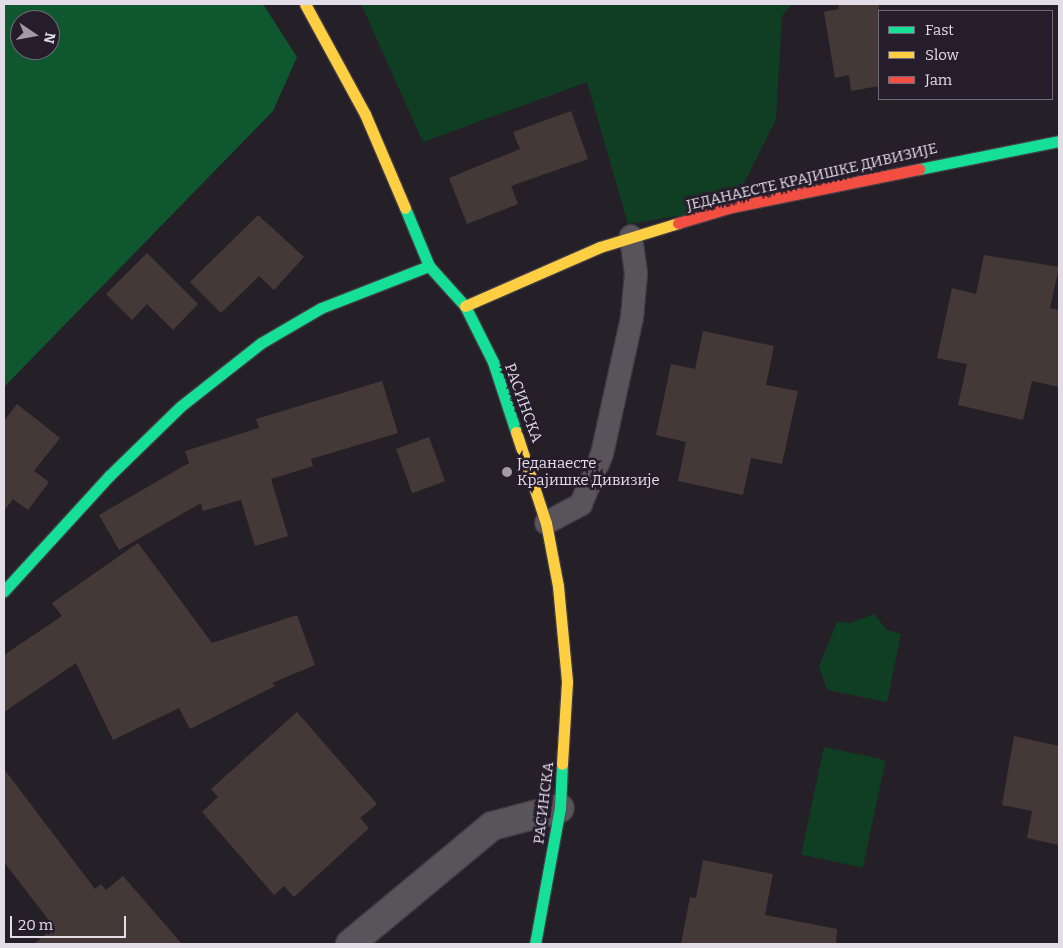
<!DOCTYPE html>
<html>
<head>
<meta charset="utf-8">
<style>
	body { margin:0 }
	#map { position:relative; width:1063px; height:948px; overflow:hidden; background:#252028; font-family:Bitter,serif }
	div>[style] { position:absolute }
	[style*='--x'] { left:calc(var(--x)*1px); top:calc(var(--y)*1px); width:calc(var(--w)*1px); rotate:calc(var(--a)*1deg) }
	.green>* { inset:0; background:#0f3e23; transform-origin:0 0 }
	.forest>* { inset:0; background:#0f572f }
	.building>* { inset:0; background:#443936; transform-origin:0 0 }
	.roads { filter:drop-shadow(1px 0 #413c44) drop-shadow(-1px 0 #413c44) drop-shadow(0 1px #413c44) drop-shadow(0 -1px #413c44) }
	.lane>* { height:22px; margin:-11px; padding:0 11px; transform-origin:11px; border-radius:11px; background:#58545a }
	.street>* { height:28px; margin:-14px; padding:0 14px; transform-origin:14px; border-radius:14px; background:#58545a }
	.fast>* { height:11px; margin:-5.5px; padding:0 5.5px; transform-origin:5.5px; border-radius:5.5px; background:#16e098 }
	.slow>* { height:11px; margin:-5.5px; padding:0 5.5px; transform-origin:5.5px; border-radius:5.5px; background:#ffcf43 }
	.jam>* { height:11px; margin:-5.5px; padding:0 5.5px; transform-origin:5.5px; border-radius:5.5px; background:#f24e42 }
	.dots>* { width:14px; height:14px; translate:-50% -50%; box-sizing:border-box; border:2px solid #261d2c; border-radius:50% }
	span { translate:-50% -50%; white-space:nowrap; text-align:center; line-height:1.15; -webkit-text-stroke:5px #261d2c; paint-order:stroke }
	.street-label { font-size:15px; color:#e3dde7 }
	.poi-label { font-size:15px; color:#e3dde7 }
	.left { translate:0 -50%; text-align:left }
	.frame { position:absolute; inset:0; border:5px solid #e3dde7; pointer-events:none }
	.legend { position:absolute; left:878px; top:10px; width:175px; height:90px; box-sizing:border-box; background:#261d2c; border:1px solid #726a77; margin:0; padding:6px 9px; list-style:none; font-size:15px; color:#e3dde7 }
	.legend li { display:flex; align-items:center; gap:10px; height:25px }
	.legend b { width:25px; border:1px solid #726a77 }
	.north { position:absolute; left:10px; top:10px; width:50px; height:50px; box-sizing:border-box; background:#261d2c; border:1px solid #726a77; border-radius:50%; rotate:102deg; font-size:14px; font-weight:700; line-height:20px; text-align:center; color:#e3dde7 }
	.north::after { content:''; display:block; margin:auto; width:18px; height:22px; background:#a09ba4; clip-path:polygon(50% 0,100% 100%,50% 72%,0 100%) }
	.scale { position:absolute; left:10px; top:916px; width:116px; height:22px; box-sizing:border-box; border:2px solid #e3dde7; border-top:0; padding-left:6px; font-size:15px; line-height:18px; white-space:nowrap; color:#e3dde7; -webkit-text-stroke:4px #261d2c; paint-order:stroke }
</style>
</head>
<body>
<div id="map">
	<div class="green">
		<i style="clip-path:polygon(361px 4px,792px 4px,782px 16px,776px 119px,732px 207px,628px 224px,587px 82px,423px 142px)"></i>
		<i style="clip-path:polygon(874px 614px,887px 630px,901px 634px,887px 702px,827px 690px,819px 666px,837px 622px,850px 623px)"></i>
		<i style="left:824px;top:747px;width:63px;height:110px;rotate:12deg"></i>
	</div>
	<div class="forest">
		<i style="clip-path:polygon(evenodd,4px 4px,263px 4px,297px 57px,273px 111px,4px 387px,4px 4px,20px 20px,50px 20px,50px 50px,20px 50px,20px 20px)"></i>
	</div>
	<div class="building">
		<i style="clip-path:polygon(838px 4px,879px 4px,879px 86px,851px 91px,849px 75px,835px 78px,824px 12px,839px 9px)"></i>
		<i style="clip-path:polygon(571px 111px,588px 159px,511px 186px,518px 204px,467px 224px,449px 178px,520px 149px,513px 132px)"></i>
		<i style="clip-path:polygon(258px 215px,304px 257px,274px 290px,259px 276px,221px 313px,190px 282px)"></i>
		<i style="clip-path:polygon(147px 253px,198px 304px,173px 330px,147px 304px,132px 320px,106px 294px)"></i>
		<i style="clip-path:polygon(984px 255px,1059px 267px,1050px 308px,1059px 310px,1059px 387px,1032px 381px,1023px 420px,958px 405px,967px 364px,937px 358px,952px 288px,976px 294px)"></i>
		<i style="clip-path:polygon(703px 331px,774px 346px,766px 385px,798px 391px,782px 464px,751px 458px,743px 495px,678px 481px,686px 442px,656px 435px,671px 364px,695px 369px)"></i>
		<i style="clip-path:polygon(382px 381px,398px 433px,311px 459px,313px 466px,271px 479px,288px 536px,255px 546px,241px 500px,203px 511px,201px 503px,119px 550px,99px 515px,189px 463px,185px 451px,259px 428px,256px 419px)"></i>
		<i style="clip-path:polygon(17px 404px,60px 438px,34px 471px,49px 482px,28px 510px,13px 499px,4px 511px,4px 421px)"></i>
		<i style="left:429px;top:437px;width:47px;height:35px;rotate:70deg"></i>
		<i style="clip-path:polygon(138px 543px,212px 643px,297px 615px,315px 665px,272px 683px,275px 686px,190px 729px,179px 708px,113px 740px,76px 663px,4px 712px,4px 655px,62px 616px,52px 603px)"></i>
		<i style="clip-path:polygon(297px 712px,377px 804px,360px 818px,369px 828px,294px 897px,284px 886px,274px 895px,202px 812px,218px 797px,211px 789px)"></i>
		<i style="clip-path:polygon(1014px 736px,1059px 746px,1059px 845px,1027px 838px,1032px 811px,1002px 805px)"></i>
		<i style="clip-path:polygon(4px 769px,95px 889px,101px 884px,106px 890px,123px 876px,182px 944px,34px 944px,54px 927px,4px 862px)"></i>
		<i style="clip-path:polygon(703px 860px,773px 874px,765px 915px,837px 929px,836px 944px,681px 944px,690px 897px,696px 898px)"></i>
	</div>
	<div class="roads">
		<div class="lane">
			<i style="--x:546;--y:523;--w:40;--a:-28"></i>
			<i style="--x:581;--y:504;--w:54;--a:-67.2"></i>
			<i style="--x:602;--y:454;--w:139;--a:-77.6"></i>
			<i style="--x:632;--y:318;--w:45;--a:-84.9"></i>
			<i style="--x:636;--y:273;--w:37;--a:-98"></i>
		</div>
		<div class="street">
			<i style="--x:350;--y:944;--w:185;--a:-39.7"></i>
			<i style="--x:492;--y:826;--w:70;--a:-14.8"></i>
		</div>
		<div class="fast">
			<i style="--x:919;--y:169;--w:143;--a:-11.3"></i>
			<i style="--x:405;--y:208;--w:63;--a:67.5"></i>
			<i style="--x:429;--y:266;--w:54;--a:48"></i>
			<i style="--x:465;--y:306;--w:63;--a:63.4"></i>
			<i style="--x:493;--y:362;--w:74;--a:71.8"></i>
			<i style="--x:4;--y:591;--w:156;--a:-47.6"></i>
			<i style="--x:109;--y:476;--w:100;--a:-44.2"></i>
			<i style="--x:181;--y:406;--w:102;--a:-38.2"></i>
			<i style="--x:261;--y:343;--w:69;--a:-30.3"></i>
			<i style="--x:321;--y:308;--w:116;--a:-21.3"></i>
			<i style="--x:535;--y:944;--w:138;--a:-79.6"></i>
			<i style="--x:560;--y:808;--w:44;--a:-87.4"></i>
		</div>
		<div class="slow">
			<i style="--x:305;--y:4;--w:125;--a:61.4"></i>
			<i style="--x:365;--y:114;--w:102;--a:66.9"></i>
			<i style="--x:465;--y:306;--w:147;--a:-23.6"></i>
			<i style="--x:600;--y:247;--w:82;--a:-17.1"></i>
			<i style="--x:516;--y:432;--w:96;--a:71.8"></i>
			<i style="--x:546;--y:523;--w:64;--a:79.2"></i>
			<i style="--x:558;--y:586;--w:96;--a:84.6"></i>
			<i style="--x:567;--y:682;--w:82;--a:93.5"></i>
		</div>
		<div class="jam">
			<i style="--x:678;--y:223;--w:56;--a:-16.5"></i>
			<i style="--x:732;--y:207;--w:191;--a:-11.5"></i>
		</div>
	</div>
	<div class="dots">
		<i style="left:507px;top:472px;background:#a09ba4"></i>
	</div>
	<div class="street-label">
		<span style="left:812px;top:177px;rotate:-13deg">ЈЕДАНАЕСТЕ КРАЈИШКЕ ДИВИЗИЈЕ</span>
		<span style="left:523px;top:403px;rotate:70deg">РАСИНСКА</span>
		<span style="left:544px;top:803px;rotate:-83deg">РАСИНСКА</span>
	</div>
	<div class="poi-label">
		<span class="left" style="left:517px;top:472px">Једанаесте<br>Крајишке Дивизије</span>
	</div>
	<div class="frame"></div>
	<ul class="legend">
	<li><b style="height:6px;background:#16e098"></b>Fast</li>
	<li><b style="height:6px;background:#ffcf43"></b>Slow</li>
	<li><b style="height:6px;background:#f24e42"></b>Jam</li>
	</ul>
	<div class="north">N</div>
	<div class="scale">20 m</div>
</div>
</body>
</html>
